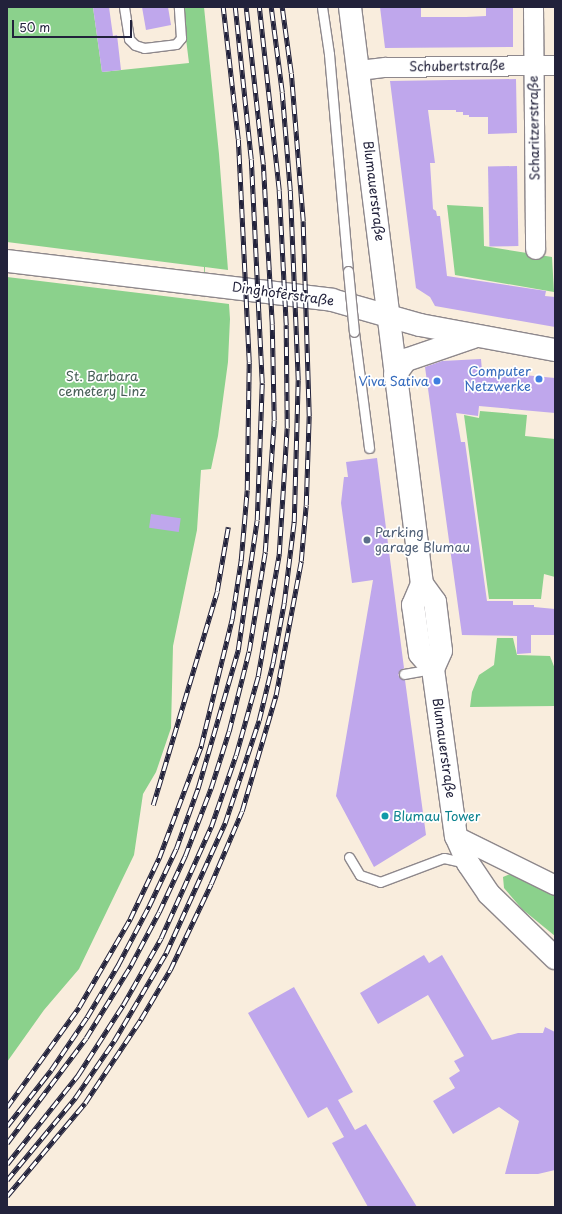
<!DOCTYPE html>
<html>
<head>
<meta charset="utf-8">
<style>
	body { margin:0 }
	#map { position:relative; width:562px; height:1214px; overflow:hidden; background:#f9eddd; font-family:"Playpen Sans",sans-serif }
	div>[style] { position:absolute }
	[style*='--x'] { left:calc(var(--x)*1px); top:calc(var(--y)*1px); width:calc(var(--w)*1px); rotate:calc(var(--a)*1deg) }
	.green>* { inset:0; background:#8bd18c }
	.building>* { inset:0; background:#bfa7ec; transform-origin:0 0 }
	.roads { filter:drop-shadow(1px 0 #8e888c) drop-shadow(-1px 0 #8e888c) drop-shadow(0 1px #8e888c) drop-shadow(0 -1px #8e888c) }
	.lane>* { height:9px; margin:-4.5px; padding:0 4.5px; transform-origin:4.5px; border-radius:4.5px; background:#fff }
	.street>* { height:19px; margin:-9.5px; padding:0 9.5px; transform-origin:9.5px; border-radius:9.5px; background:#fff }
	.secondary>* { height:22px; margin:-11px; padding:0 11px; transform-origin:11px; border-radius:11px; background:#fff }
	.rail>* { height:4.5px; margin-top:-2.25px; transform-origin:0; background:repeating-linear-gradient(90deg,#fff 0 9px,#22223b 0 18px); box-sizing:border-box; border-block:1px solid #22223b }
	.bridges { filter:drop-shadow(1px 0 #8e888c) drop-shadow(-1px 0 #8e888c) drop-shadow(0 1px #8e888c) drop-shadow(0 -1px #8e888c) }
	.lane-bridge>* { height:9px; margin:-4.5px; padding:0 4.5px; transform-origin:4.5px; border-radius:4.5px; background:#fff }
	.dots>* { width:11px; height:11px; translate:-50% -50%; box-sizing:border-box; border:2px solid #fff; border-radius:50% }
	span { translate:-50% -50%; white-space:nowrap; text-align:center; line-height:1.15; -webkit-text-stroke:3.5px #fff; paint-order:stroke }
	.street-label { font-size:13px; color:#22223b }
	.shop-label { font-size:13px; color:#366cbe }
	.right { translate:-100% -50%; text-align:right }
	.park-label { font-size:13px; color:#475f57 }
	.service-label { font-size:13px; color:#4e5e75 }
	.left { translate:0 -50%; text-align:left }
	.culture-label { font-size:13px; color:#0d838f }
	.frame { position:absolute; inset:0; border:8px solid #22223b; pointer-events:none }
	.scale { position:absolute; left:12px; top:20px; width:120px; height:18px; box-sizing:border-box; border:2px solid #22223b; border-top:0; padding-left:5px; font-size:12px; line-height:14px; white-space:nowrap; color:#22223b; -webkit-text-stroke:3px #fff; paint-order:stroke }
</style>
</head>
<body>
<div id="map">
	<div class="green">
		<i style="clip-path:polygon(7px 7px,93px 7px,102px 72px,189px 63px,182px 7px,204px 7px,219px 154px,228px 270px,205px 267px,205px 301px,229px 304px,230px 319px,228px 362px,218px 436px,211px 469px,201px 470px,197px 530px,173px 646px,171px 728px,156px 772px,143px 794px,134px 855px,79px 969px,44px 1010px,7px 1062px,7px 277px,205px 301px,204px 267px,7px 242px)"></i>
		<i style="clip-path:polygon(447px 205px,483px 207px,484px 246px,552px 257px,554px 292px,455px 275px)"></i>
		<i style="clip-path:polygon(480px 411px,527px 415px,525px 436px,555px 439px,555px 577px,544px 574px,541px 599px,489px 599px,464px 415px,479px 418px)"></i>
		<i style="clip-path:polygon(497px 638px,513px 638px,517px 655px,550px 656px,555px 669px,555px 706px,470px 707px,472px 692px,479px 675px,494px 665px)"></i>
		<i style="clip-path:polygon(510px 874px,555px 893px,555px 936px,522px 909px,504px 888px,503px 877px)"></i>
	</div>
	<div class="building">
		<i style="clip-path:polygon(93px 7px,109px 7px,113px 36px,117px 35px,121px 70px,102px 72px)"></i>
		<i style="clip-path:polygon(142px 7px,168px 7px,171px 25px,146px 30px)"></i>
		<i style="clip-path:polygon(380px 7px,421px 7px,421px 17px,466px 17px,486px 16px,486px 7px,513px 7px,513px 47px,385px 48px)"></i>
		<i style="clip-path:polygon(516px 79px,517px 133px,488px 134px,488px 117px,469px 117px,469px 115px,463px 115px,463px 112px,456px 112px,456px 110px,428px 110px,435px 163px,430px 163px,433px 209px,436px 211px,437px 216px,440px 216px,447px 276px,546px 291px,545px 296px,555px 297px,555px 327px,435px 306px,430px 297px,416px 288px,390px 81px)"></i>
		<i style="left:517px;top:166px;width:80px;height:29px;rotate:89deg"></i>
		<i style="clip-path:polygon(481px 359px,482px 371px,555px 378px,555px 413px,479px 406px,478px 416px,456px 413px,461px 442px,465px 442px,487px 601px,513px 601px,513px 605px,534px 605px,534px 607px,555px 609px,555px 635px,531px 635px,531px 653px,517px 654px,517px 636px,462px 635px,425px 367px,442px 361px)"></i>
		<i style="clip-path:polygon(377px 458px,404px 668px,398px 675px,405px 680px,426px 835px,374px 867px,336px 796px,373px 580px,352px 583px,341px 503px,344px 477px,348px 477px,346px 462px)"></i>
		<i style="left:151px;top:514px;width:30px;height:14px;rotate:8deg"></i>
		<i style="clip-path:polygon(424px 955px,429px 963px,442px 955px,492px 1040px,518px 1033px,543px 1033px,545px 1027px,555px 1032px,555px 1170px,538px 1174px,505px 1174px,519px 1121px,499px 1107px,453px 1134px,433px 1101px,455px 1088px,449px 1078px,460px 1071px,454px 1061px,464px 1056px,428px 995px,378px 1024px,360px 993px)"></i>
		<i style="clip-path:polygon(294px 987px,353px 1092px,338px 1100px,355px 1130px,366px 1124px,417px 1207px,368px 1207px,332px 1143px,344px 1137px,327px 1107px,308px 1118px,248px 1013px)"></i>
	</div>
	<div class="roads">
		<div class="lane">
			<i style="--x:124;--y:7;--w:32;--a:81"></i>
			<i style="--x:129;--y:39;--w:8;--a:45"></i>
			<i style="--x:135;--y:45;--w:9;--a:18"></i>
			<i style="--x:144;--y:48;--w:32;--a:-7"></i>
			<i style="--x:176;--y:44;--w:8;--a:-50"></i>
			<i style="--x:181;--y:38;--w:31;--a:-94"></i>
			<i style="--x:322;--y:7;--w:48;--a:81.5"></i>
			<i style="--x:329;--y:54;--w:218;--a:85"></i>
			<i style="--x:354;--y:332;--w:117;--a:82.6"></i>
			<i style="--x:404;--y:674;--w:29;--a:-10"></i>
			<i style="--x:349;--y:857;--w:21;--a:59"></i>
			<i style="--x:360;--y:875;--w:21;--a:19"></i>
			<i style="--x:380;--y:882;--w:68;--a:-20.6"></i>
			<i style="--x:444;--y:858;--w:23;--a:13"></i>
		</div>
		<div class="street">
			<i style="--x:533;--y:7;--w:242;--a:89.5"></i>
			<i style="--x:359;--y:70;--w:26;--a:-7"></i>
			<i style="--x:385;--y:67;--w:170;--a:-0.7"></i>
			<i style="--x:456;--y:836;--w:110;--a:26.3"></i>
		</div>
		<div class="secondary">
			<i style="--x:350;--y:7;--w:581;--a:82.89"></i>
			<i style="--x:422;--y:584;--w:22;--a:54"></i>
			<i style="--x:435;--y:602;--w:49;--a:83"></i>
			<i style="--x:441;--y:651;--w:20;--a:114"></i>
			<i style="--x:433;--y:669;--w:169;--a:82.2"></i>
			<i style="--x:456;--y:836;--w:30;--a:66"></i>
			<i style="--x:468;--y:863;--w:37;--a:56"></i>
			<i style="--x:489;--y:894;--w:92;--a:44.1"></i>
			<i style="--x:7;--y:261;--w:327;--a:6.8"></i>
			<i style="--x:332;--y:300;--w:91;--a:15.9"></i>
			<i style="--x:420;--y:325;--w:137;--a:10.5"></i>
			<i style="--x:395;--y:375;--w:19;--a:-54"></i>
			<i style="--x:406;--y:360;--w:71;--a:-18.9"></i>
			<i style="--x:422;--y:584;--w:23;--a:113"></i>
			<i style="--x:413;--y:605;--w:49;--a:81.9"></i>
			<i style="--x:420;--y:654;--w:20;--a:49"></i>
		</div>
	</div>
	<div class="rail">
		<i style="--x:153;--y:805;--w:223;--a:-73.3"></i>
		<i style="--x:217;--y:591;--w:65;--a:-80.2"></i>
		<i style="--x:7;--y:1107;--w:123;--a:-54.2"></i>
		<i style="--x:79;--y:1007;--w:102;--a:-59.9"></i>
		<i style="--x:130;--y:919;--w:68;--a:-64.6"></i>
		<i style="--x:159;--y:858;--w:120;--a:-69.4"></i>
		<i style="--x:201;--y:746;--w:131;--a:-76.3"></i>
		<i style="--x:232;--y:619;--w:60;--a:-81.3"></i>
		<i style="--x:241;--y:560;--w:70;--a:-85.1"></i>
		<i style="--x:247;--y:490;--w:128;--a:-89.1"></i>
		<i style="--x:249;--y:362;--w:223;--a:-92.8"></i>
		<i style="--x:238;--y:139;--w:133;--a:-96.5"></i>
		<i style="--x:7;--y:1126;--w:71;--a:-51.8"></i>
		<i style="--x:51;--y:1070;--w:64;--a:-55.8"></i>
		<i style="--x:87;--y:1017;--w:61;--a:-59.2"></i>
		<i style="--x:118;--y:965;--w:67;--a:-62.3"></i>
		<i style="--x:149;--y:906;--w:63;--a:-64.7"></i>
		<i style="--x:176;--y:849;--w:65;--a:-70.2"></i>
		<i style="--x:198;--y:788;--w:144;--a:-73.8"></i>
		<i style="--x:238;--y:650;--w:131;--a:-81.7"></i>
		<i style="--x:257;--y:520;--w:137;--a:-87.9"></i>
		<i style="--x:262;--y:383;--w:224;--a:-92.8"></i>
		<i style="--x:251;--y:159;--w:153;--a:-96"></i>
		<i style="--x:7;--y:1143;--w:131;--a:-53"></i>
		<i style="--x:86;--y:1038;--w:86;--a:-58.3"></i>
		<i style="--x:131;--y:965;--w:60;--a:-62.2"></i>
		<i style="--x:159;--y:912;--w:62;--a:-65.1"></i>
		<i style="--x:185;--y:856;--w:73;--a:-69.1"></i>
		<i style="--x:211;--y:788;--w:60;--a:-72.5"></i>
		<i style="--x:229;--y:731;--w:82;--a:-76"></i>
		<i style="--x:249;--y:651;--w:100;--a:-80.8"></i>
		<i style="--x:265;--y:552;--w:132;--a:-86.1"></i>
		<i style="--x:274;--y:420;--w:96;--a:-91.2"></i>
		<i style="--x:272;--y:324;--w:160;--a:-93.2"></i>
		<i style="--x:263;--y:164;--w:158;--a:-96.2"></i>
		<i style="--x:7;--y:1164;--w:114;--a:-51.4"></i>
		<i style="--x:78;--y:1075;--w:83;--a:-57.3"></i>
		<i style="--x:123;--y:1005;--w:77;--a:-60.4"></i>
		<i style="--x:161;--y:938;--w:122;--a:-65.8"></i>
		<i style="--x:211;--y:827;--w:76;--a:-70.9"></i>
		<i style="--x:236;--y:755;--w:82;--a:-74.4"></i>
		<i style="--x:258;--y:676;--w:124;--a:-80.2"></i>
		<i style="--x:279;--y:554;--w:126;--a:-86.4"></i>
		<i style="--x:287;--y:428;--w:103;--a:-90.6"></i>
		<i style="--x:286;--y:325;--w:135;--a:-93"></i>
		<i style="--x:279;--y:190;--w:184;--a:-96.2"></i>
		<i style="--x:7;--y:1180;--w:107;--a:-50.3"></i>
		<i style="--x:75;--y:1098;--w:69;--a:-55.6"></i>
		<i style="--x:114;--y:1041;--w:102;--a:-59.4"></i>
		<i style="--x:166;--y:953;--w:143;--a:-65.6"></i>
		<i style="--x:225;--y:823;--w:108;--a:-71.7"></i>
		<i style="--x:259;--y:720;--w:60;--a:-76.4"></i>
		<i style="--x:273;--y:662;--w:60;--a:-79.4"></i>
		<i style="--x:284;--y:603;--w:82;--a:-83"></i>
		<i style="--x:294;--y:522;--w:142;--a:-88.4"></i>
		<i style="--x:298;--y:380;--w:190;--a:-92.4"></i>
		<i style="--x:290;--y:190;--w:98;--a:-94.7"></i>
		<i style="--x:282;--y:92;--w:86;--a:-97.4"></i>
		<i style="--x:7;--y:1196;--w:121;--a:-50"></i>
		<i style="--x:85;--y:1103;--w:101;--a:-56.3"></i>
		<i style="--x:141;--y:1019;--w:57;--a:-59.4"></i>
		<i style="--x:170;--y:970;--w:95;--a:-64.5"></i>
		<i style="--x:211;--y:884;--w:79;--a:-67"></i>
		<i style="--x:242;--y:811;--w:121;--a:-73.7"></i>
		<i style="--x:276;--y:695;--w:136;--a:-79.4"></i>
		<i style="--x:301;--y:561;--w:56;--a:-84.9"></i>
		<i style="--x:306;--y:505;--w:89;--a:-88.1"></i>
		<i style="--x:309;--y:416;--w:195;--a:-91.8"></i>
		<i style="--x:303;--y:221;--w:148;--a:-94.6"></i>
		<i style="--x:291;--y:73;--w:67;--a:-97.8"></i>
	</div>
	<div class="bridges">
		<div class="lane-bridge">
			<i style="--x:348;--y:271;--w:61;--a:84.4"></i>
		</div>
	</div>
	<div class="dots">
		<i style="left:539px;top:379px;background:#3f7fe0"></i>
		<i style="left:437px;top:381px;background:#3f7fe0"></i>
		<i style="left:367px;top:540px;background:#5c6f8a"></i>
		<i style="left:385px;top:816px;background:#0f9aa8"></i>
	</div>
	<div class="street-label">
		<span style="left:457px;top:66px;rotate:-1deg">Schubertstraße</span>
		<span style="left:534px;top:128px;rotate:-91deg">Scharitzerstraße</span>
		<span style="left:374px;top:191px;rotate:83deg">Blumauerstraße</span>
		<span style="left:283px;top:294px;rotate:8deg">Dinghoferstraße</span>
		<span style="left:444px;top:748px;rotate:82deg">Blumauerstraße</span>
	</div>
	<div class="shop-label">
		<span class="right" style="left:531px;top:379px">Computer<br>Netzwerke</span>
		<span class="right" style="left:429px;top:381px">Viva Sativa</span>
	</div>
	<div class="park-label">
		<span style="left:102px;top:384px">St. Barbara<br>cemetery Linz</span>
	</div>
	<div class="service-label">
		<span class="left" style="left:375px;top:540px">Parking<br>garage Blumau</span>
	</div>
	<div class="culture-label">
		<span class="left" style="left:393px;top:816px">Blumau Tower</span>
	</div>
	<div class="frame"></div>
	<div class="scale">50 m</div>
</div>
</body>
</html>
